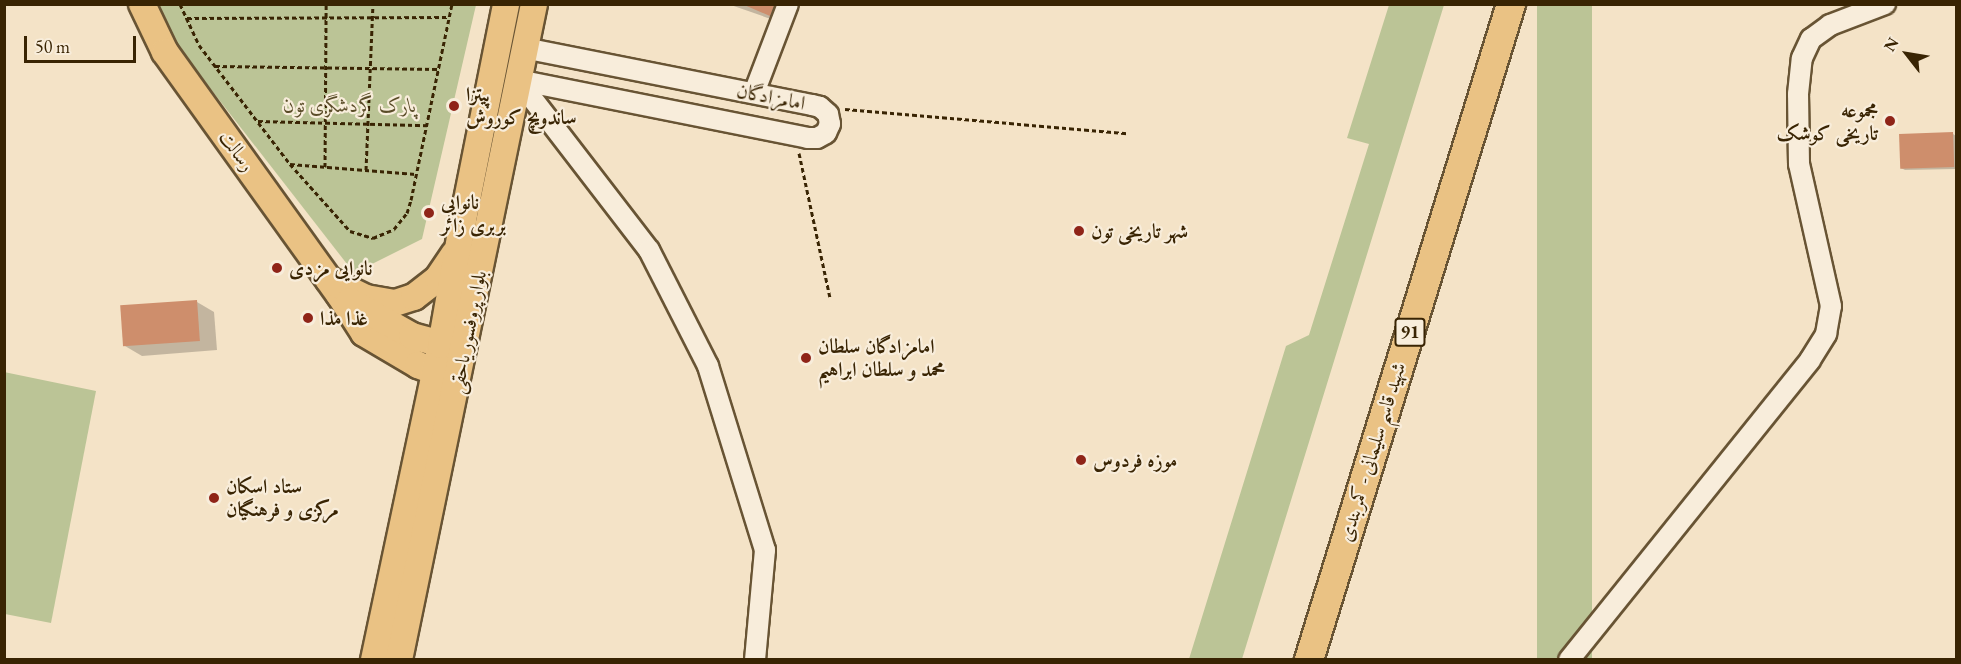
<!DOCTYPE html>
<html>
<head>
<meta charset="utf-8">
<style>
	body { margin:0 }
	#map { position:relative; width:1961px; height:664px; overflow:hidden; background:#f4e3c7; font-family:"EB Garamond",Amiri,serif }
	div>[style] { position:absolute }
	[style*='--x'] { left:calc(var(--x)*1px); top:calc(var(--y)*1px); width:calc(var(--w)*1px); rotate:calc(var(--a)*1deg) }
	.green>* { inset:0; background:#bbc496; transform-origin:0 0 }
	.shadow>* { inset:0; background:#0003 }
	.building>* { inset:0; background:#ce8e6c; transform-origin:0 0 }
	.path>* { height:3px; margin-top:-1.5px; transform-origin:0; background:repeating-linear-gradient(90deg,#392403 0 4.5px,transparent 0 7.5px) }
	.roads { filter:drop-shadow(2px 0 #685434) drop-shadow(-2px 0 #685434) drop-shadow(0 2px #685434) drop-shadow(0 -2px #685434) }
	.minor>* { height:20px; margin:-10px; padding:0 10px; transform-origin:10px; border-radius:10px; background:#f8eddb }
	.major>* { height:26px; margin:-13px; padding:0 13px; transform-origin:13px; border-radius:13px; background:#eac284 }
	.highway>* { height:28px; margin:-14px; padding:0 14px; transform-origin:14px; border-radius:14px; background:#eac284 }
	.dots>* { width:16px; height:16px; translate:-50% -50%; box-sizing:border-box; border:3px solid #f8eddb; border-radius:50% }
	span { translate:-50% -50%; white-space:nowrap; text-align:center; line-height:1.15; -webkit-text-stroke:4.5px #f8eddb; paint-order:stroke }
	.shield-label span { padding:2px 4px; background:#f8eddb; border:2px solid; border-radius:4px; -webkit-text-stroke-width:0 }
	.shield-label { font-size:18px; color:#392403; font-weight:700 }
	.poi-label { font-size:20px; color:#392403; font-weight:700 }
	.left { translate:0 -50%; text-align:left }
	.right { translate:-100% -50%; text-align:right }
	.street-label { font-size:20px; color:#392403 }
	.park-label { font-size:20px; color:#5a4c28; font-style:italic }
	.frame { position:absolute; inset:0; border:6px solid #392403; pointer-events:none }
	.north { position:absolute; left:1877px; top:24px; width:60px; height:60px; -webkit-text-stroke:4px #f8eddb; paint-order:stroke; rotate:301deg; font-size:16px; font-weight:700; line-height:24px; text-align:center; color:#392403 }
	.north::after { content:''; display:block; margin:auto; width:21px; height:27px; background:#392403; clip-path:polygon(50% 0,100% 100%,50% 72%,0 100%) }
	.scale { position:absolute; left:24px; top:36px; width:112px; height:27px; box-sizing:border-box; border:3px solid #392403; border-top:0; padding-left:8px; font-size:18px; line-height:21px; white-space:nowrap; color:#392403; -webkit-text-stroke:4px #f8eddb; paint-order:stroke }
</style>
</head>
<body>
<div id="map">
	<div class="green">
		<i style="clip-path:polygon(157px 5px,476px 5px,422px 239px,354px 273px,171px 38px)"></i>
		<i style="clip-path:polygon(1389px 5px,1444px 5px,1242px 659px,1189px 659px,1286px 346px,1309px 335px,1369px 144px,1347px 138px)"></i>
		<i style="left:1537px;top:5px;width:55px;height:683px"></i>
		<i style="clip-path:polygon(4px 372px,96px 391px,51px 623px,5px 614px)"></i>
	</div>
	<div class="shadow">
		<i style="clip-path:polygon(728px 4px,798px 4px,788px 25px)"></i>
		<i style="clip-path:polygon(1953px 134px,1956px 136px,1956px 169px,1905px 170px,1901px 168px)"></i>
		<i style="clip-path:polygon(197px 302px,214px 312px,217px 350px,142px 356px,125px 346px)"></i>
	</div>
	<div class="building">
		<i style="clip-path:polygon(742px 4px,775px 4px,770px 16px)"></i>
		<i style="left:1953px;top:132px;width:35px;height:54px;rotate:88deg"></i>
		<i style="left:197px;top:300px;width:41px;height:77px;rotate:86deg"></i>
	</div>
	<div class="path">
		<i style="--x:180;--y:4;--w:45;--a:65.1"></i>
		<i style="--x:199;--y:45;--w:150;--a:52.6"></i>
		<i style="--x:290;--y:164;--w:90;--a:48.2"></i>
		<i style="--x:350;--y:231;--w:24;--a:17"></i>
		<i style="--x:373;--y:238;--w:23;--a:-23"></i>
		<i style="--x:394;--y:229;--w:21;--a:-51"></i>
		<i style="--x:407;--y:213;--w:14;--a:-73"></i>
		<i style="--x:411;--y:200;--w:200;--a:-78.2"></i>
		<i style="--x:187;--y:18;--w:262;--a:-0.2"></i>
		<i style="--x:215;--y:66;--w:223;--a:0.8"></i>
		<i style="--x:845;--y:109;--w:283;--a:4.9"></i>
		<i style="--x:258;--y:121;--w:169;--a:1.4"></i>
		<i style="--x:799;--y:153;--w:147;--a:77.9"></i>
		<i style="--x:290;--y:164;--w:126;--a:4.5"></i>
		<i style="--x:325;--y:167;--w:163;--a:-89.6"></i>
		<i style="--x:366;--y:170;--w:166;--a:-87.6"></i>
	</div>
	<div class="roads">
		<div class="minor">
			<i style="--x:518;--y:80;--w:215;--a:52.4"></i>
			<i style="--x:649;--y:250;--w:130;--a:63"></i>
			<i style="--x:708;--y:366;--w:193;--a:72.8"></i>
			<i style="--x:765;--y:550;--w:110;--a:95.2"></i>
			<i style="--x:518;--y:80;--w:295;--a:11.3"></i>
			<i style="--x:807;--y:138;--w:10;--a:0"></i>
			<i style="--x:817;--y:138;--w:10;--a:-29"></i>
			<i style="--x:826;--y:133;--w:10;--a:-66"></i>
			<i style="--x:830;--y:124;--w:10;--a:-101"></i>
			<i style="--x:828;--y:114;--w:11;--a:-139"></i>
			<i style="--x:820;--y:107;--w:8;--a:-166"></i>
			<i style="--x:812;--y:105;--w:293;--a:-168.8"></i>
			<i style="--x:754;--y:93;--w:95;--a:-69.1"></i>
			<i style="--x:1569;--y:660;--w:385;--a:-51.2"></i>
			<i style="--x:1810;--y:360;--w:31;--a:-58"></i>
			<i style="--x:1826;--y:334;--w:28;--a:-80"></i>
			<i style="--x:1831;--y:306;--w:146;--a:-102.7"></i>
			<i style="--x:1799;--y:164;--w:70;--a:-90.8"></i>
			<i style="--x:1798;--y:94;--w:36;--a:-84"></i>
			<i style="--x:1802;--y:58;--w:21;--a:-65"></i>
			<i style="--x:1811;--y:39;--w:24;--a:-36"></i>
			<i style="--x:1830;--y:25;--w:59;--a:-20.9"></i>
		</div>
		<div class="major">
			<i style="--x:142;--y:4;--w:53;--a:64.4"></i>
			<i style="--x:165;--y:52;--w:298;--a:54.3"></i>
			<i style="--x:339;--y:294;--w:46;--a:57.3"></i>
			<i style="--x:364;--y:333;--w:63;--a:30.7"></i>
			<i style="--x:418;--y:365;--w:34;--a:21"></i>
			<i style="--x:329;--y:280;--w:41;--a:25.9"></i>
			<i style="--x:366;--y:298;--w:29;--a:10"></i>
			<i style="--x:395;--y:303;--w:20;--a:-18"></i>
			<i style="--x:414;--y:297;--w:31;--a:-38"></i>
			<i style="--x:438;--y:278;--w:29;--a:-56"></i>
			<i style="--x:350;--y:301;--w:71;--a:29.4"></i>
			<i style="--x:412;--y:336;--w:46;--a:15.3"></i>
			<i style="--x:374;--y:660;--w:322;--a:-78"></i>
			<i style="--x:441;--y:345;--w:127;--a:-80"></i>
			<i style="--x:463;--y:220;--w:220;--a:-78.7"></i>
			<i style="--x:399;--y:660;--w:670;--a:-78.37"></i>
		</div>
		<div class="highway">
			<i style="--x:1309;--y:660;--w:686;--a:-72.88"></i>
		</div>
	</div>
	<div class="dots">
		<i style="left:454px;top:106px;background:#8f2418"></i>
		<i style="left:1890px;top:121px;background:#8f2418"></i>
		<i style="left:429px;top:213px;background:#8f2418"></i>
		<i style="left:1079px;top:231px;background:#8f2418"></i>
		<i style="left:277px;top:268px;background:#8f2418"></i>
		<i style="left:308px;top:318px;background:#8f2418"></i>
		<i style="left:806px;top:358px;background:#8f2418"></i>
		<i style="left:1081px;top:460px;background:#8f2418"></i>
		<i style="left:214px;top:498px;background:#8f2418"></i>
	</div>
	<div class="shield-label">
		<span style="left:1410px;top:332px">91</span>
	</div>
	<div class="poi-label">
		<span class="left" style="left:466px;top:106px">پيتزا<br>ساندویچ کوروش</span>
		<span class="right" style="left:1878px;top:122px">مجموعه<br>تاریخی کوشک</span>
		<span class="left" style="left:441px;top:214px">نانوایی<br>بربری زائر</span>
		<span class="left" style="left:1091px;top:231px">شهر تاریخی تون</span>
		<span class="left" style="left:289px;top:268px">نانوایی مزدی</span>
		<span class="left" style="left:320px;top:318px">غذا مذا</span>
		<span class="left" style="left:818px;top:358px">امامزادگان سلطان<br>محمد و سلطان ابراهیم</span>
		<span class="left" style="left:1093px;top:460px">موزه فردوس</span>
		<span class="left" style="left:226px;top:498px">ستاد اسکان<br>مرکزی و فرهنگیان</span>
	</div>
	<div class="street-label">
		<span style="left:771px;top:97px;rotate:11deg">امامزادگان</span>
		<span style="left:237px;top:151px;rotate:54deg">رسالت</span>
		<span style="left:468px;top:332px;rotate:-79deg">بلوار پروفسور یاحقی</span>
		<span style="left:1372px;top:452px;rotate:-73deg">شهید قاسم سلیمانی - کمربندی</span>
	</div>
	<div class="park-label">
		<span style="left:350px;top:105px">پارک گردشگری تون</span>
	</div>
	<div class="frame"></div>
	<div class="north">N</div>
	<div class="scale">50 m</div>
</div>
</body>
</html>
